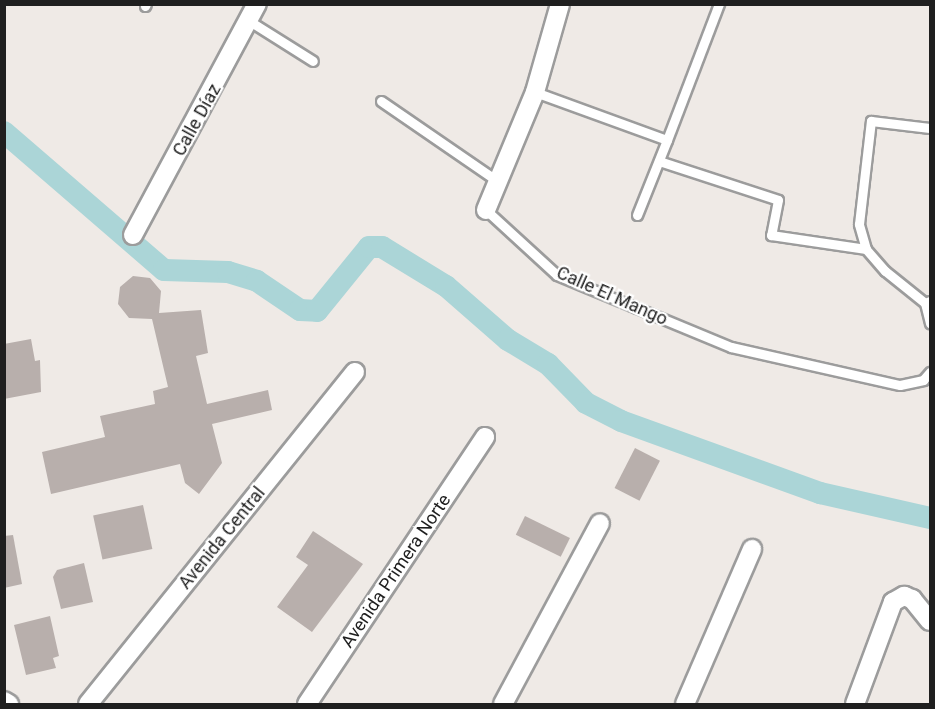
<!DOCTYPE html>
<html>
<head>
<meta charset="utf-8">
<style>
	body { margin:0 }
	#map { position:relative; width:935px; height:709px; overflow:hidden; background:#efeae6; font-family:Roboto,sans-serif }
	div>[style] { position:absolute }
	[style*='--x'] { left:calc(var(--x)*1px); top:calc(var(--y)*1px); width:calc(var(--w)*1px); rotate:calc(var(--a)*1deg) }
	.canal>* { height:22px; margin:-11px; padding:0 11px; transform-origin:11px; border-radius:11px; background:#abd5d7 }
	.building>* { inset:0; background:#b8afac; transform-origin:0 0 }
	.roads { filter:drop-shadow(2px 0 #9c9c9c) drop-shadow(-2px 0 #9c9c9c) drop-shadow(0 2px #9c9c9c) drop-shadow(0 -2px #9c9c9c) }
	.service>* { height:9px; margin:-4.5px; padding:0 4.5px; transform-origin:4.5px; border-radius:4.5px; background:#fff }
	.minor>* { height:18px; margin:-9px; padding:0 9px; transform-origin:9px; border-radius:9px; background:#fff }
	span { translate:-50% -50%; white-space:nowrap; text-align:center; line-height:1.15; -webkit-text-stroke:4.5px #fff; paint-order:stroke }
	.street-label { font-size:18px; color:#1f1f1f }
	.frame { position:absolute; inset:0; border:6px solid #1f1f1f; pointer-events:none }
</style>
</head>
<body>
<div id="map">
	<div class="canal">
		<i style="--x:4;--y:132;--w:211;--a:40.8"></i>
		<i style="--x:164;--y:270;--w:64;--a:1.8"></i>
		<i style="--x:228;--y:272;--w:30;--a:17"></i>
		<i style="--x:257;--y:281;--w:52;--a:34"></i>
		<i style="--x:300;--y:310;--w:17;--a:3"></i>
		<i style="--x:317;--y:311;--w:82;--a:-50.9"></i>
		<i style="--x:369;--y:247;--w:13;--a:0"></i>
		<i style="--x:382;--y:247;--w:75;--a:31.4"></i>
		<i style="--x:446;--y:286;--w:82;--a:41.1"></i>
		<i style="--x:508;--y:340;--w:47;--a:31"></i>
		<i style="--x:548;--y:364;--w:54;--a:45.7"></i>
		<i style="--x:586;--y:403;--w:39;--a:27"></i>
		<i style="--x:621;--y:421;--w:212;--a:19.9"></i>
		<i style="--x:820;--y:493;--w:113;--a:12.8"></i>
	</div>
	<div class="building">
		<i style="clip-path:polygon(133px 276px,150px 278px,161px 291px,159px 313px,201px 310px,208px 353px,196px 356px,207px 404px,268px 390px,272px 410px,212px 424px,222px 463px,199px 494px,185px 483px,180px 464px,51px 494px,42px 452px,105px 437px,100px 416px,155px 404px,153px 391px,168px 387px,152px 319px,129px 318px,118px 304px,120px 287px)"></i>
		<i style="clip-path:polygon(31px 339px,35px 361px,40px 360px,41px 392px,4px 399px,4px 344px)"></i>
		<i style="left:635px;top:448px;width:28px;height:45px;rotate:27deg"></i>
		<i style="left:143px;top:505px;width:45px;height:51px;rotate:78deg"></i>
		<i style="left:525px;top:516px;width:50px;height:21px;rotate:26deg"></i>
		<i style="clip-path:polygon(313px 531px,363px 564px,312px 632px,277px 607px,308px 565px,296px 557px)"></i>
		<i style="clip-path:polygon(13px 535px,22px 584px,4px 588px,4px 536px)"></i>
		<i style="clip-path:polygon(84px 563px,93px 602px,61px 609px,53px 577px,57px 570px)"></i>
		<i style="clip-path:polygon(50px 616px,59px 656px,53px 658px,56px 668px,26px 675px,14px 625px)"></i>
	</div>
	<div class="roads">
		<div class="service">
			<i style="--x:145;--y:6;--w:2;--a:-63"></i>
			<i style="--x:251;--y:22;--w:73;--a:32.2"></i>
			<i style="--x:535;--y:92;--w:140;--a:20"></i>
			<i style="--x:667;--y:140;--w:146;--a:-69.1"></i>
			<i style="--x:381;--y:101;--w:143;--a:34.5"></i>
			<i style="--x:659;--y:161;--w:125;--a:18.1"></i>
			<i style="--x:778;--y:200;--w:36;--a:101"></i>
			<i style="--x:771;--y:235;--w:96;--a:8.4"></i>
			<i style="--x:486;--y:210;--w:96;--a:42.5"></i>
			<i style="--x:557;--y:275;--w:188;--a:22.5"></i>
			<i style="--x:731;--y:347;--w:173;--a:12.7"></i>
			<i style="--x:900;--y:385;--w:24;--a:-12"></i>
			<i style="--x:923;--y:380;--w:11;--a:-49"></i>
			<i style="--x:637;--y:215;--w:81;--a:-68.2"></i>
			<i style="--x:930;--y:301;--w:5;--a:158"></i>
			<i style="--x:925;--y:303;--w:21;--a:76"></i>
			<i style="--x:925;--y:303;--w:51;--a:-141.3"></i>
			<i style="--x:885;--y:271;--w:29;--a:-131"></i>
			<i style="--x:866;--y:249;--w:26;--a:-106"></i>
			<i style="--x:859;--y:224;--w:104;--a:-83.4"></i>
			<i style="--x:871;--y:121;--w:59;--a:6.8"></i>
		</div>
		<div class="minor">
			<i style="--x:486;--y:210;--w:128;--a:-67.4"></i>
			<i style="--x:535;--y:92;--w:91;--a:-74.1"></i>
			<i style="--x:133;--y:235;--w:262;--a:-61.8"></i>
			<i style="--x:4;--y:701;--w:6;--a:31"></i>
			<i style="--x:88;--y:704;--w:426;--a:-51.2"></i>
			<i style="--x:307;--y:704;--w:321;--a:-56.3"></i>
			<i style="--x:503;--y:704;--w:205;--a:-61.8"></i>
			<i style="--x:685;--y:704;--w:169;--a:-66.6"></i>
			<i style="--x:855;--y:704;--w:109;--a:-69.6"></i>
			<i style="--x:893;--y:602;--w:13;--a:-29"></i>
			<i style="--x:904;--y:596;--w:9;--a:21"></i>
			<i style="--x:912;--y:599;--w:28;--a:51"></i>
		</div>
	</div>
	<div class="street-label">
		<span style="left:197px;top:120px;rotate:-61deg">Calle Díaz</span>
		<span style="left:612px;top:296px;rotate:24deg">Calle El Mango</span>
		<span style="left:222px;top:538px;rotate:-51deg">Avenida Central</span>
		<span style="left:396px;top:571px;rotate:-56deg">Avenida Primera Norte</span>
	</div>
	<div class="frame"></div>
</div>
</body>
</html>
